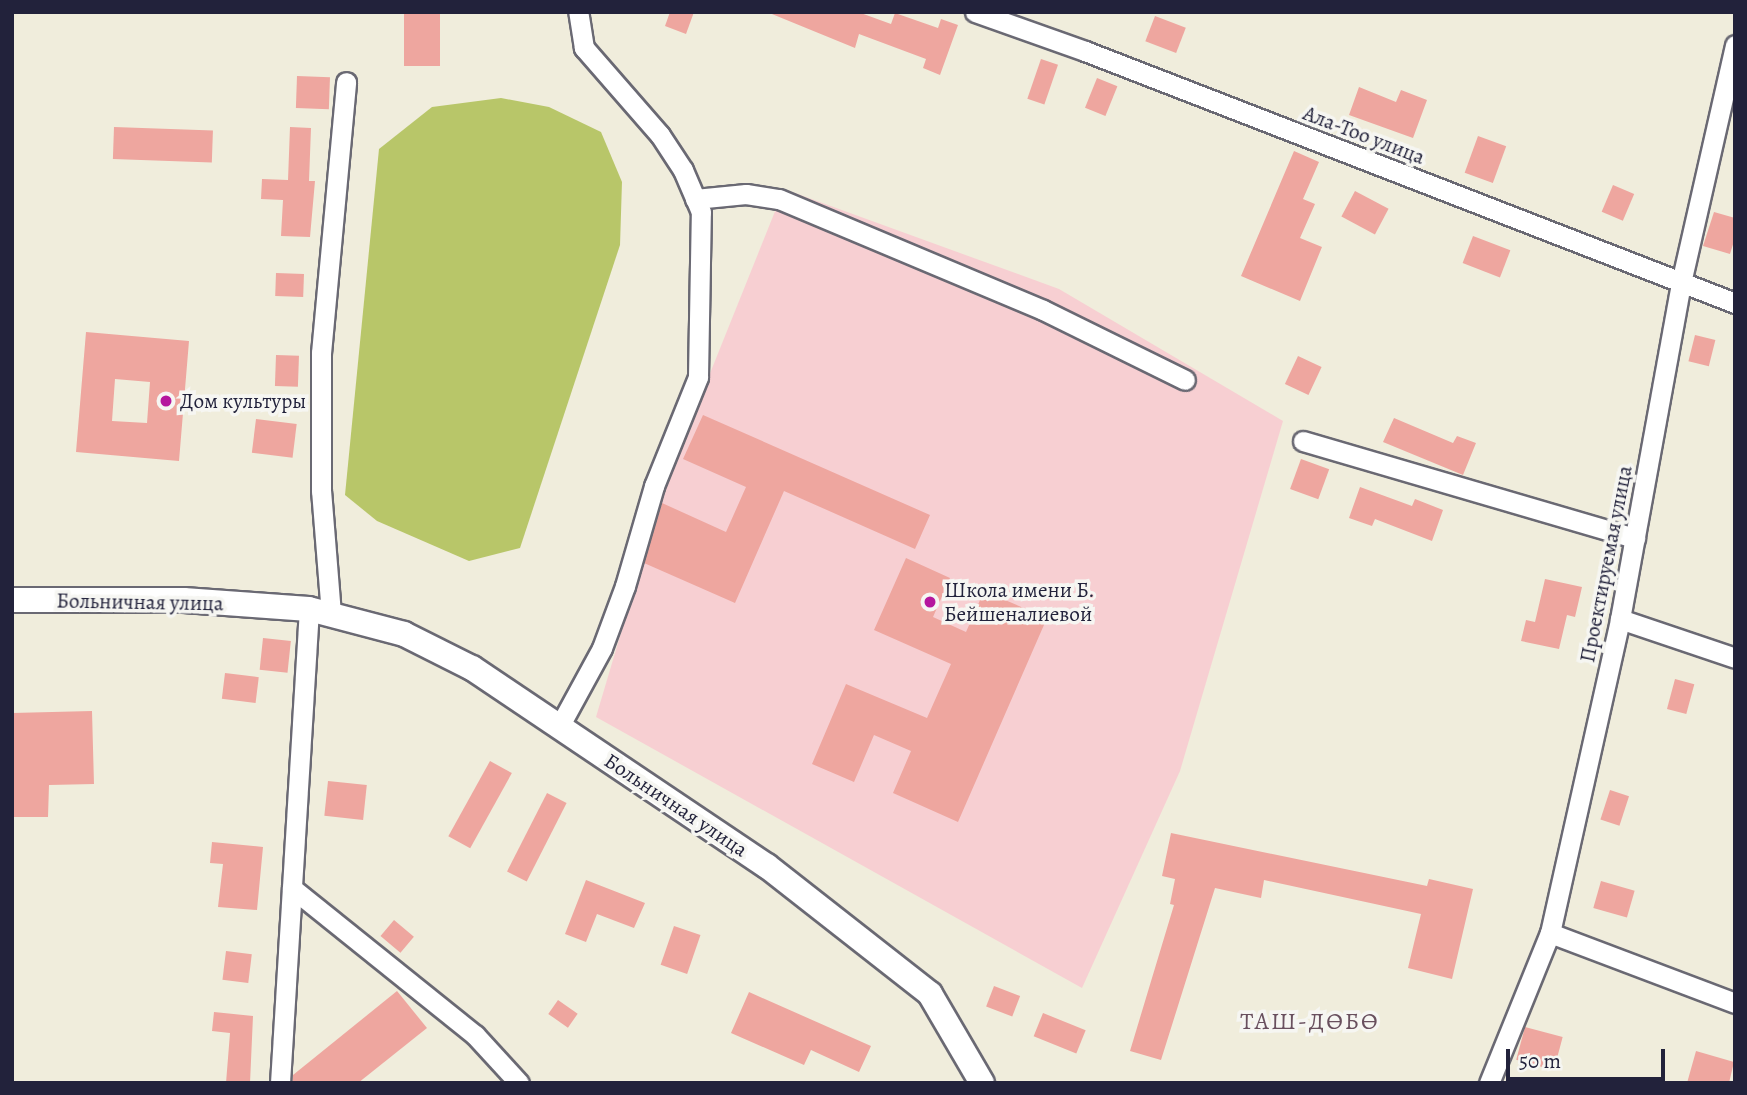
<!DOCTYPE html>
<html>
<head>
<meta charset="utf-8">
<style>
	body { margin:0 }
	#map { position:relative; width:1747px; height:1095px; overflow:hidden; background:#f0eddc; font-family:Alegreya,serif }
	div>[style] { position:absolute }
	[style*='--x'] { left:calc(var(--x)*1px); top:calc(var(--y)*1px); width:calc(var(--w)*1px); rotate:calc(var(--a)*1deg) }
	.built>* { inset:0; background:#f7cfd2 }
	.green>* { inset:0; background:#b8c669 }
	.building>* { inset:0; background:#eea69f; transform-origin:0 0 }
	.roads { filter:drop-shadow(2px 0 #6a6973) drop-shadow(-2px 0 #6a6973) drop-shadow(0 2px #6a6973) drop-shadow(0 -2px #6a6973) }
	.minor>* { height:19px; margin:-9.5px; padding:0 9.5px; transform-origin:9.5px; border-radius:9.5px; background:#fff }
	.tertiary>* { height:24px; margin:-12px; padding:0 12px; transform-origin:12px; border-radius:12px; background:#fff }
	.dots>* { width:19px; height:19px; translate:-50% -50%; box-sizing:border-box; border:4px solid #f6f6f2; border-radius:50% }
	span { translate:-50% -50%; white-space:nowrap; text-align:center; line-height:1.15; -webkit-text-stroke:7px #f6f6f2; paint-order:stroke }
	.street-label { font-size:21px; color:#22223b }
	.poi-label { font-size:21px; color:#22223b }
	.left { translate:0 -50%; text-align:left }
	.quarter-label { font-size:24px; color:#69505e; letter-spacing:2px }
	.frame { position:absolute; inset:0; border:14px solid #22223b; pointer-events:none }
	.scale { position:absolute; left:1506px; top:1049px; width:159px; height:32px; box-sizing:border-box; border:4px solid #22223b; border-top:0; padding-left:9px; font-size:21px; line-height:24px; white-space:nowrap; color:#22223b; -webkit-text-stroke:5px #f6f6f2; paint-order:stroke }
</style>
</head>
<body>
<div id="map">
	<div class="built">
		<i style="clip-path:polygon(784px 189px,1059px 289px,1283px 421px,1180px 771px,1082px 988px,596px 717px,664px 488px)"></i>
	</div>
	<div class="green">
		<i style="clip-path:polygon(501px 98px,549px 107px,601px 132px,622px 182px,620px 245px,520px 548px,469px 561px,377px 521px,345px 495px,379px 149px,432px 107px)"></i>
	</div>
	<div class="building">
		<i style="left:404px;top:12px;width:36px;height:54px"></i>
		<i style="clip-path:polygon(670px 12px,694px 12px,686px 34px,665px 26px)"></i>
		<i style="clip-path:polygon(767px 12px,858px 12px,891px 24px,895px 13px,938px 28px,941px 19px,958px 25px,940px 75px,923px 68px,926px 59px,859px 34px,855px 48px)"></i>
		<i style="left:1155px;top:16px;width:33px;height:27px;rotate:21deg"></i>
		<i style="left:1041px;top:59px;width:18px;height:42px;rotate:19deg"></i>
		<i style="left:297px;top:76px;width:33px;height:32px;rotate:2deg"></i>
		<i style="left:1097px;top:78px;width:22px;height:32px;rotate:22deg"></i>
		<i style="clip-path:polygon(1359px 87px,1396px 102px,1401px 90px,1427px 100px,1413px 138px,1349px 115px)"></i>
		<i style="left:114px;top:127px;width:99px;height:32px;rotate:2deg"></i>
		<i style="clip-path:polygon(290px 127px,311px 128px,309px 181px,315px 181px,310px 237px,281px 236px,283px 200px,261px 199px,262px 179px,288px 180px)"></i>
		<i style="left:1478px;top:136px;width:30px;height:39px;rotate:20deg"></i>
		<i style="clip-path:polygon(1294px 151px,1319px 162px,1303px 199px,1315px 204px,1300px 238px,1322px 247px,1300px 301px,1241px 276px)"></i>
		<i style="left:1613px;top:185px;width:23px;height:29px;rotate:23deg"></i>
		<i style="left:1355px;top:191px;width:38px;height:29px;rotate:28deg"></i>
		<i style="clip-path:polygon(1714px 212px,1735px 218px,1735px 238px,1730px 254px,1703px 246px)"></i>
		<i style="left:1473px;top:236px;width:40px;height:29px;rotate:21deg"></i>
		<i style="left:276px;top:273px;width:28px;height:23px;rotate:2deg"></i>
		<i style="clip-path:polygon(evenodd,86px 332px,189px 341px,179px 461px,76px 452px,86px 332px,115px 379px,150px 382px,147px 423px,112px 421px,115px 379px)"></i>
		<i style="left:1695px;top:335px;width:21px;height:27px;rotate:14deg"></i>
		<i style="left:276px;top:355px;width:23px;height:31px;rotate:2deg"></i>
		<i style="left:1298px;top:356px;width:26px;height:31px;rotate:25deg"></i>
		<i style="clip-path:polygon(703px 415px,930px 515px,915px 549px,784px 491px,735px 603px,644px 563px,662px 503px,726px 532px,746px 487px,683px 459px)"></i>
		<i style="clip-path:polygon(1394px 418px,1453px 443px,1457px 436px,1476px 443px,1463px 475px,1383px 442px)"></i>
		<i style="left:256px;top:419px;width:41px;height:34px;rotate:7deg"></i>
		<i style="left:1301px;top:459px;width:30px;height:32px;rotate:20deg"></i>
		<i style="clip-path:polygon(1360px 487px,1412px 506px,1415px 499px,1443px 510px,1432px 541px,1375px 519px,1372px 526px,1349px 518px)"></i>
		<i style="clip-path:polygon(906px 558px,950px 578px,933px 617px,966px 632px,984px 591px,1047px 618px,958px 822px,893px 793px,911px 751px,874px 735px,854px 782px,812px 764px,846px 684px,927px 718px,951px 664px,874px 630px)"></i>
		<i style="clip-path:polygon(1545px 579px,1582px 587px,1575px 617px,1567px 615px,1559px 649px,1521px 641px,1526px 620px,1535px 622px)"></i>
		<i style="left:263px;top:638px;width:28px;height:32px;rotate:6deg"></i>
		<i style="left:225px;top:673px;width:34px;height:26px;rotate:7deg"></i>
		<i style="left:1675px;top:679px;width:20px;height:31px;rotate:15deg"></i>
		<i style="clip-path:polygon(92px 711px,94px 784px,49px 785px,48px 817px,12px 817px,12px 713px)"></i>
		<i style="left:490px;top:761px;width:25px;height:86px;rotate:29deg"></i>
		<i style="left:328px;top:781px;width:39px;height:35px;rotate:6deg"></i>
		<i style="left:1610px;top:790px;width:20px;height:31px;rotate:18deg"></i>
		<i style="left:547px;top:793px;width:22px;height:88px;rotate:27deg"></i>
		<i style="clip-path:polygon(1171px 833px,1427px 886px,1429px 879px,1473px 889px,1452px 979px,1408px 968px,1421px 914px,1264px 880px,1261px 898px,1215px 888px,1161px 1060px,1130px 1051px,1174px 905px,1170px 904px,1175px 879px,1162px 876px)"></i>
		<i style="clip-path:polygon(212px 842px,263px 847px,257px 910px,218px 907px,223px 864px,210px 863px)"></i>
		<i style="clip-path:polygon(586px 880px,645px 903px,634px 928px,597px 914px,586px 942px,565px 934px)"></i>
		<i style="left:1601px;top:881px;width:35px;height:28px;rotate:16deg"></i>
		<i style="left:394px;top:920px;width:26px;height:21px;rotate:40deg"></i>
		<i style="left:674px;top:926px;width:28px;height:41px;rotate:19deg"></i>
		<i style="left:226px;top:951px;width:26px;height:29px;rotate:7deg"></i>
		<i style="left:994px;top:986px;width:28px;height:22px;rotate:21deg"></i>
		<i style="clip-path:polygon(397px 991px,427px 1028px,358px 1083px,292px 1083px,293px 1075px)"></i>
		<i style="clip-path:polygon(749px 992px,871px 1046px,859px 1072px,811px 1050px,804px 1065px,731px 1033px)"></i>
		<i style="left:558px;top:1000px;width:24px;height:17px;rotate:35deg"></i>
		<i style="clip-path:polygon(214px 1012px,253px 1016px,250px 1083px,226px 1083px,230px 1033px,212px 1031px)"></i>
		<i style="left:1043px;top:1013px;width:46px;height:25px;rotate:22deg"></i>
		<i style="left:1525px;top:1027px;width:39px;height:34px;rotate:15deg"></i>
		<i style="clip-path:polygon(1696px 1051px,1734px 1062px,1729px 1083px,1687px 1083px)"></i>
	</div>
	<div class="roads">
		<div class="minor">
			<i style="--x:975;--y:12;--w:117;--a:19.5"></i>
			<i style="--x:1085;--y:51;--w:697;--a:21.19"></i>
			<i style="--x:695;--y:199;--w:51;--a:-5.6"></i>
			<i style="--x:746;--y:194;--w:33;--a:9"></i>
			<i style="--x:779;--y:199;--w:286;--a:22.8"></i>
			<i style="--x:1043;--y:310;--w:158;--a:26.2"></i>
			<i style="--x:1303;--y:441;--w:346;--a:16.3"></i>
			<i style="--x:331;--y:614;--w:123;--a:-94.6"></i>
			<i style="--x:321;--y:491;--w:138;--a:-90"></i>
			<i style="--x:321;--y:353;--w:272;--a:-84.7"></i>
			<i style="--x:1620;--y:619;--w:121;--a:18.7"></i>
			<i style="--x:559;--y:727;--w:90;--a:-61.4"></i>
			<i style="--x:602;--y:648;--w:66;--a:-69.6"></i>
			<i style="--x:625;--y:586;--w:104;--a:-73.8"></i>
			<i style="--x:654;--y:486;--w:118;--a:-68"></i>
			<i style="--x:698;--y:377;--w:165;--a:-89"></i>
			<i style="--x:701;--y:212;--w:46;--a:-113.2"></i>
			<i style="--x:683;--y:170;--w:42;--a:-123.3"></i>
			<i style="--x:660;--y:135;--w:116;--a:-131.1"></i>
			<i style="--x:584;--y:48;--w:36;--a:-99"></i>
			<i style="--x:292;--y:888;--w:235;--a:38.8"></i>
			<i style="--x:475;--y:1035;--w:65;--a:47.5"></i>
			<i style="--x:1550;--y:933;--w:198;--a:20.7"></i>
			<i style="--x:280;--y:1083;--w:475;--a:-86.5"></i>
			<i style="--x:1489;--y:1083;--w:162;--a:-67.9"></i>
			<i style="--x:1550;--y:933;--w:322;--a:-77.4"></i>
			<i style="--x:1620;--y:619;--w:341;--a:-79.7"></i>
			<i style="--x:1681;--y:283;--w:244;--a:-77.2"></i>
		</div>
		<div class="tertiary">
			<i style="--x:12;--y:600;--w:172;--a:0"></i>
			<i style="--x:184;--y:600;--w:125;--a:4.1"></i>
			<i style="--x:309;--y:609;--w:98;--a:14.7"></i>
			<i style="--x:404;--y:634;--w:76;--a:26.6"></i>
			<i style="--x:472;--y:668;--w:355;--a:33.9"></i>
			<i style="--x:767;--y:866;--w:207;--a:38.1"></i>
			<i style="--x:930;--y:994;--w:103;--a:59.7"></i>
		</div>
	</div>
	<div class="dots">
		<i style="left:166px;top:401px;background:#b5179e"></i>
		<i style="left:930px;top:602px;background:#b5179e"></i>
	</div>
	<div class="street-label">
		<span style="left:1364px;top:135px;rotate:21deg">Ала-Тоо улица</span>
		<span style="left:1606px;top:564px;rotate:-79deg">Проектируемая улица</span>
		<span style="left:140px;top:602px;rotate:1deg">Больничная улица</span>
		<span style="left:676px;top:805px;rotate:34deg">Больничная улица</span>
	</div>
	<div class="poi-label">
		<span class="left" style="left:180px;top:401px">Дом культуры</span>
		<span class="left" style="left:944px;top:602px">Школа имени Б.<br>Бейшеналиевой</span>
	</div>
	<div class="quarter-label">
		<span style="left:1310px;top:1022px">ТАШ-ДӨБӨ</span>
	</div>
	<div class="frame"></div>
	<div class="scale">50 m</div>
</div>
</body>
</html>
